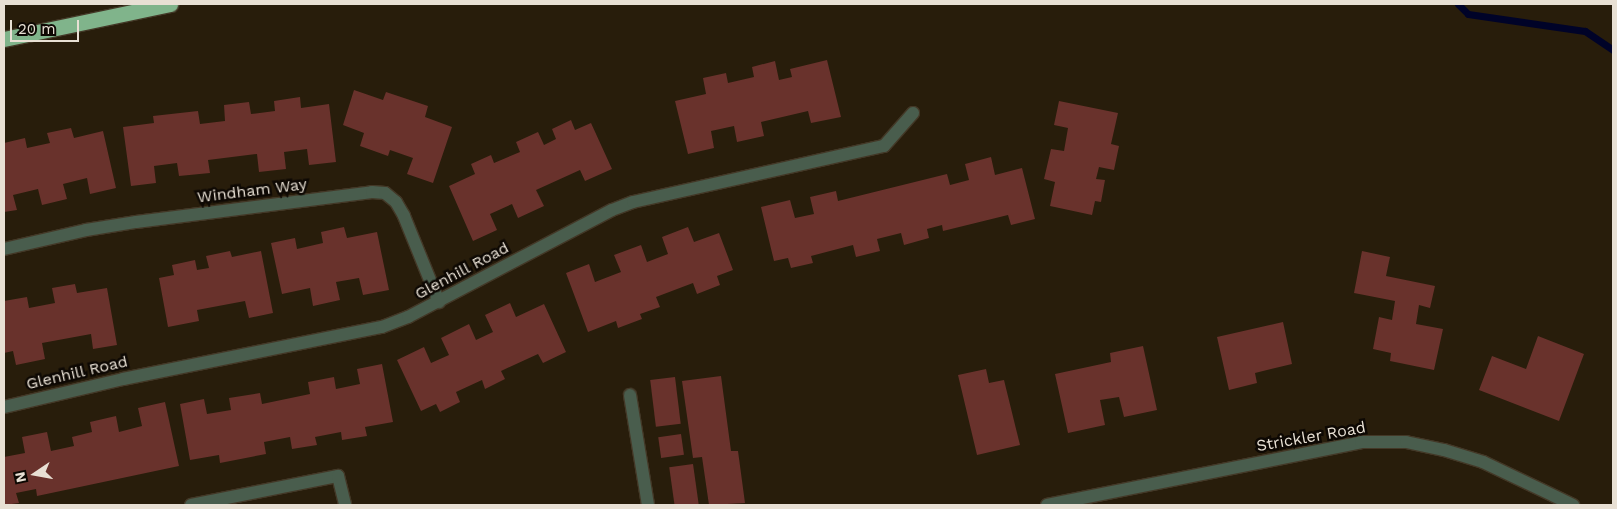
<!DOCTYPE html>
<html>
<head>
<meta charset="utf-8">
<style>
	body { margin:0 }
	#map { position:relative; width:1617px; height:509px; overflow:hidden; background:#281d0b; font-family:"Work Sans",sans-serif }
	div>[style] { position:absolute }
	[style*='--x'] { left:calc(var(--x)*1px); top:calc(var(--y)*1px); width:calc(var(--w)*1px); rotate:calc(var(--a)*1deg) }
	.stream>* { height:7px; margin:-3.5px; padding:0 3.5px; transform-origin:3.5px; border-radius:3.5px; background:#000328 }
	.building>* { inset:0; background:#69322c; transform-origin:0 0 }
	.roads { filter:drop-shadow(1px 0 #433827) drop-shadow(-1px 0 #433827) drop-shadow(0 1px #433827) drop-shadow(0 -1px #433827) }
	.lane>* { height:12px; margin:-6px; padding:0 6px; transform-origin:6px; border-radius:6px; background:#495d4d }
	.street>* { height:12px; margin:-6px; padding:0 6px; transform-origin:6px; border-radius:6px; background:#495d4d }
	.highway>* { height:15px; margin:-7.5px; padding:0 7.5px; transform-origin:7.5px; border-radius:7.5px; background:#80b48b }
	span { translate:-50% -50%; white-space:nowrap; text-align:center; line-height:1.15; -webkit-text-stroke:5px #0d0803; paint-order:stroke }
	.street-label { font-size:16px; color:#e8e0d4 }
	.frame { position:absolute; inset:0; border:5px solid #e8e0d4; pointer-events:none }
	.north { position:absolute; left:10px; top:449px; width:50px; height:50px; -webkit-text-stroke:4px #0d0803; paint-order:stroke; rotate:258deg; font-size:14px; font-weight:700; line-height:20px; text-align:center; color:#e8e0d4 }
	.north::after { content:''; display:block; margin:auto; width:18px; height:22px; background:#e8e0d4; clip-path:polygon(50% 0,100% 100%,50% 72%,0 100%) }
	.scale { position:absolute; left:10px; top:20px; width:69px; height:22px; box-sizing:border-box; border:2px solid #e8e0d4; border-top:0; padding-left:6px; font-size:15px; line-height:18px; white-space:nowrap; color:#e8e0d4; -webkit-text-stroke:4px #0d0803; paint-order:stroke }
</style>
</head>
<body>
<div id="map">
	<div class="stream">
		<i style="--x:1458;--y:4;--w:14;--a:45"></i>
		<i style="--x:1468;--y:14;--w:118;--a:8.3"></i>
		<i style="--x:1585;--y:31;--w:34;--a:34"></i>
	</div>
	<div class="building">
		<i style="clip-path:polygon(827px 60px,841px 117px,811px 123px,808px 111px,761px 122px,764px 136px,737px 142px,734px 126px,711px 131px,714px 148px,688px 154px,675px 101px,706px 94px,703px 78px,726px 73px,728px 83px,754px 77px,752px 67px,775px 61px,779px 80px,792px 77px,790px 69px)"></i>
		<i style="clip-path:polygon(354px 90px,383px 100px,386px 92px,428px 106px,425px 117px,452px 127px,433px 183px,407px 174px,413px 158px,390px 150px,388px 156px,360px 146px,364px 133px,343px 125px)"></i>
		<i style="clip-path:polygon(300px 97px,301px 108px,329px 104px,336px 162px,309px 165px,307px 149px,284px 152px,286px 169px,259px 172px,257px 154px,208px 160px,210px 173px,179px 176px,177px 163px,154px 166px,156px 183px,131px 186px,123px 127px,154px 123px,153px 116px,198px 111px,200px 124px,225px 121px,224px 105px,249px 102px,251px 114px,275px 111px,274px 101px)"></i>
		<i style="clip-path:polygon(1059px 101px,1118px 113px,1111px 144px,1119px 146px,1114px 170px,1099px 167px,1096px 179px,1105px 180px,1101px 202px,1095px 201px,1092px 215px,1050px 206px,1055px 182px,1044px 179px,1051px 149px,1064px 151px,1068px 128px,1054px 125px)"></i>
		<i style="clip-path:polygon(571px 120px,575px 130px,591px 123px,612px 169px,585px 181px,580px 170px,536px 190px,544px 206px,518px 218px,512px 204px,490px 214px,497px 230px,473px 241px,449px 186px,475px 174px,471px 164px,491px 155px,494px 163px,520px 152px,516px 142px,538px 132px,544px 145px,556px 139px,552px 129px)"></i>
		<i style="clip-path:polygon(71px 128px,74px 138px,103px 131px,116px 188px,90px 194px,87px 178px,63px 184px,67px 199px,42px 205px,38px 189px,13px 195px,17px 210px,4px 212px,4px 143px,25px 138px,27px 148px,50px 143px,47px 133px)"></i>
		<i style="clip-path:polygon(991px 157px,995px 175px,1022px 168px,1035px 219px,1011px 225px,1008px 215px,943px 231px,942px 225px,927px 229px,929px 238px,904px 245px,901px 233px,877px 239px,880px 251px,856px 257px,853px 245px,811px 256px,813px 263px,791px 268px,788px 258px,774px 261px,761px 207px,790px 200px,795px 218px,814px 214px,810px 197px,836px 191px,838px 201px,947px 174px,950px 185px,969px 180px,965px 164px)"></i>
		<i style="clip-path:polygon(344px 227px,347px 238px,377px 232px,389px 290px,363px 295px,359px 278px,336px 282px,340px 300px,313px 306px,310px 288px,282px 294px,271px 243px,295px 238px,297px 249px,323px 243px,321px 232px)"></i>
		<i style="clip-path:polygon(688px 227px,694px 242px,719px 233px,733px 270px,717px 276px,720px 285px,697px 294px,693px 283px,656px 297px,660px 307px,640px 314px,642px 319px,618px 328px,616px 321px,588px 332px,566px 273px,589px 264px,595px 282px,621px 272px,614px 255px,641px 245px,647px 262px,668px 254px,662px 237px)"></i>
		<i style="clip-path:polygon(230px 251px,232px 257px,261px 251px,273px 313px,249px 318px,245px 301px,197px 310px,199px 321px,168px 327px,159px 278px,174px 275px,172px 265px,195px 260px,197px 270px,209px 268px,206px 256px)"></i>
		<i style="clip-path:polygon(1362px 251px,1390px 257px,1386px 276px,1435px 286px,1430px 308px,1419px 305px,1416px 324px,1443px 329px,1434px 370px,1390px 361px,1391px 353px,1373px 349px,1379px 317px,1392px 320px,1395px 301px,1354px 293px)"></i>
		<i style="clip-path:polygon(75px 284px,77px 293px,107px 288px,117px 345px,93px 349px,91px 334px,42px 343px,45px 359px,16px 365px,13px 351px,4px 353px,4px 301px,27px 297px,29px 308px,55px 303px,52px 288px)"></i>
		<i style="clip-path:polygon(510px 303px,516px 317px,544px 304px,566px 352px,543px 363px,538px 354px,501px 371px,505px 379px,485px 389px,482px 380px,456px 392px,460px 402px,440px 412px,436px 404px,421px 411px,397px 360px,424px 347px,431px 363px,449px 355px,441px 338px,469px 324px,476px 340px,493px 332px,485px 315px)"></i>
		<i style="clip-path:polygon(1283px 322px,1292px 364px,1255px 373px,1257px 383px,1229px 390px,1217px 337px)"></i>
		<i style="clip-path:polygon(1538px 336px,1584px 354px,1559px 421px,1479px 390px,1492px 356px,1526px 369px)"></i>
		<i style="clip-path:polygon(1143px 346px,1157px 410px,1124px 417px,1119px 397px,1100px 400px,1105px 425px,1068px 433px,1055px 374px,1111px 362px,1110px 353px)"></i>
		<i style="clip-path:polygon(382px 364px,393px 422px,365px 427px,367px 436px,342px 440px,341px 432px,315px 437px,317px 445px,292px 449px,290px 437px,264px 442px,266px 454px,220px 463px,219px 455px,190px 460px,180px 404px,204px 399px,207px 414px,231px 410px,229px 398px,260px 393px,262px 404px,310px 394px,308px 382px,334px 377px,336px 389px,360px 384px,357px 369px)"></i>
		<i style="clip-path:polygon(986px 369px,989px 383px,1004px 380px,1020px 445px,977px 455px,958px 375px)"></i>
		<i style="clip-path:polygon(721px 376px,731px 451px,738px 451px,745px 503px,709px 505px,702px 457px,693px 458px,682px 381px)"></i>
		<i style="left:675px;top:377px;width:47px;height:25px;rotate:83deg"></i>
		<i style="clip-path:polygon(165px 402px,179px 466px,37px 496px,36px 489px,16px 493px,19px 503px,4px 505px,4px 457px,25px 453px,22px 437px,47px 432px,51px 451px,74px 446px,72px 437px,92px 432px,90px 422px,116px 416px,119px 432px,142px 426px,138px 408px)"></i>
		<i style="left:681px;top:434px;width:21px;height:23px;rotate:82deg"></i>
		<i style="left:693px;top:464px;width:41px;height:24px;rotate:82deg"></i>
	</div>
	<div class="roads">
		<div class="lane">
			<i style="--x:191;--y:505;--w:150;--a:-11.2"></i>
			<i style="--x:338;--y:476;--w:30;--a:76"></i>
		</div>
		<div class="street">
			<i style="--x:4;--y:249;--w:84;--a:-13"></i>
			<i style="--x:86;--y:230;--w:51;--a:-9.1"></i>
			<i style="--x:136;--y:222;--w:238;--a:-7.2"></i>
			<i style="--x:372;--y:192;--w:13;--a:4"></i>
			<i style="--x:385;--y:193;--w:14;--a:39"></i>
			<i style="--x:396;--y:202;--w:16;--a:60"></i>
			<i style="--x:404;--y:216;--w:93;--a:67.9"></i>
			<i style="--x:630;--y:395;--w:111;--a:80.7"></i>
			<i style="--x:4;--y:407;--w:122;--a:-13.2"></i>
			<i style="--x:123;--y:379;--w:264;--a:-11.4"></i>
			<i style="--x:382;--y:327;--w:28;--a:-21"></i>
			<i style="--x:408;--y:317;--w:230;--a:-27.7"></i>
			<i style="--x:612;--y:210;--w:22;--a:-21"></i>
			<i style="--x:633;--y:202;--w:257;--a:-12.6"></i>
			<i style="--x:884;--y:146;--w:44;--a:-48.7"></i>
			<i style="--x:1047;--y:505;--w:320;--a:-11.3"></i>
			<i style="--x:1361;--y:442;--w:45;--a:0"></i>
			<i style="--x:1406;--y:442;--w:39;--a:12"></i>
			<i style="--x:1444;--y:450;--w:41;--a:17.1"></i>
			<i style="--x:1483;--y:462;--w:100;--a:25.5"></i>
		</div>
		<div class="highway">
			<i style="--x:4;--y:39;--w:170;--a:-11.9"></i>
		</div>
	</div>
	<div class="street-label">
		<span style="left:252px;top:191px;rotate:-7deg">Windham Way</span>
		<span style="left:462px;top:271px;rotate:-28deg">Glenhill Road</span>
		<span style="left:77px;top:373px;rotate:-13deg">Glenhill Road</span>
		<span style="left:1311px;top:437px;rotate:-10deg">Strickler Road</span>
	</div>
	<div class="frame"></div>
	<div class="north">N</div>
	<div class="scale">20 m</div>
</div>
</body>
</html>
